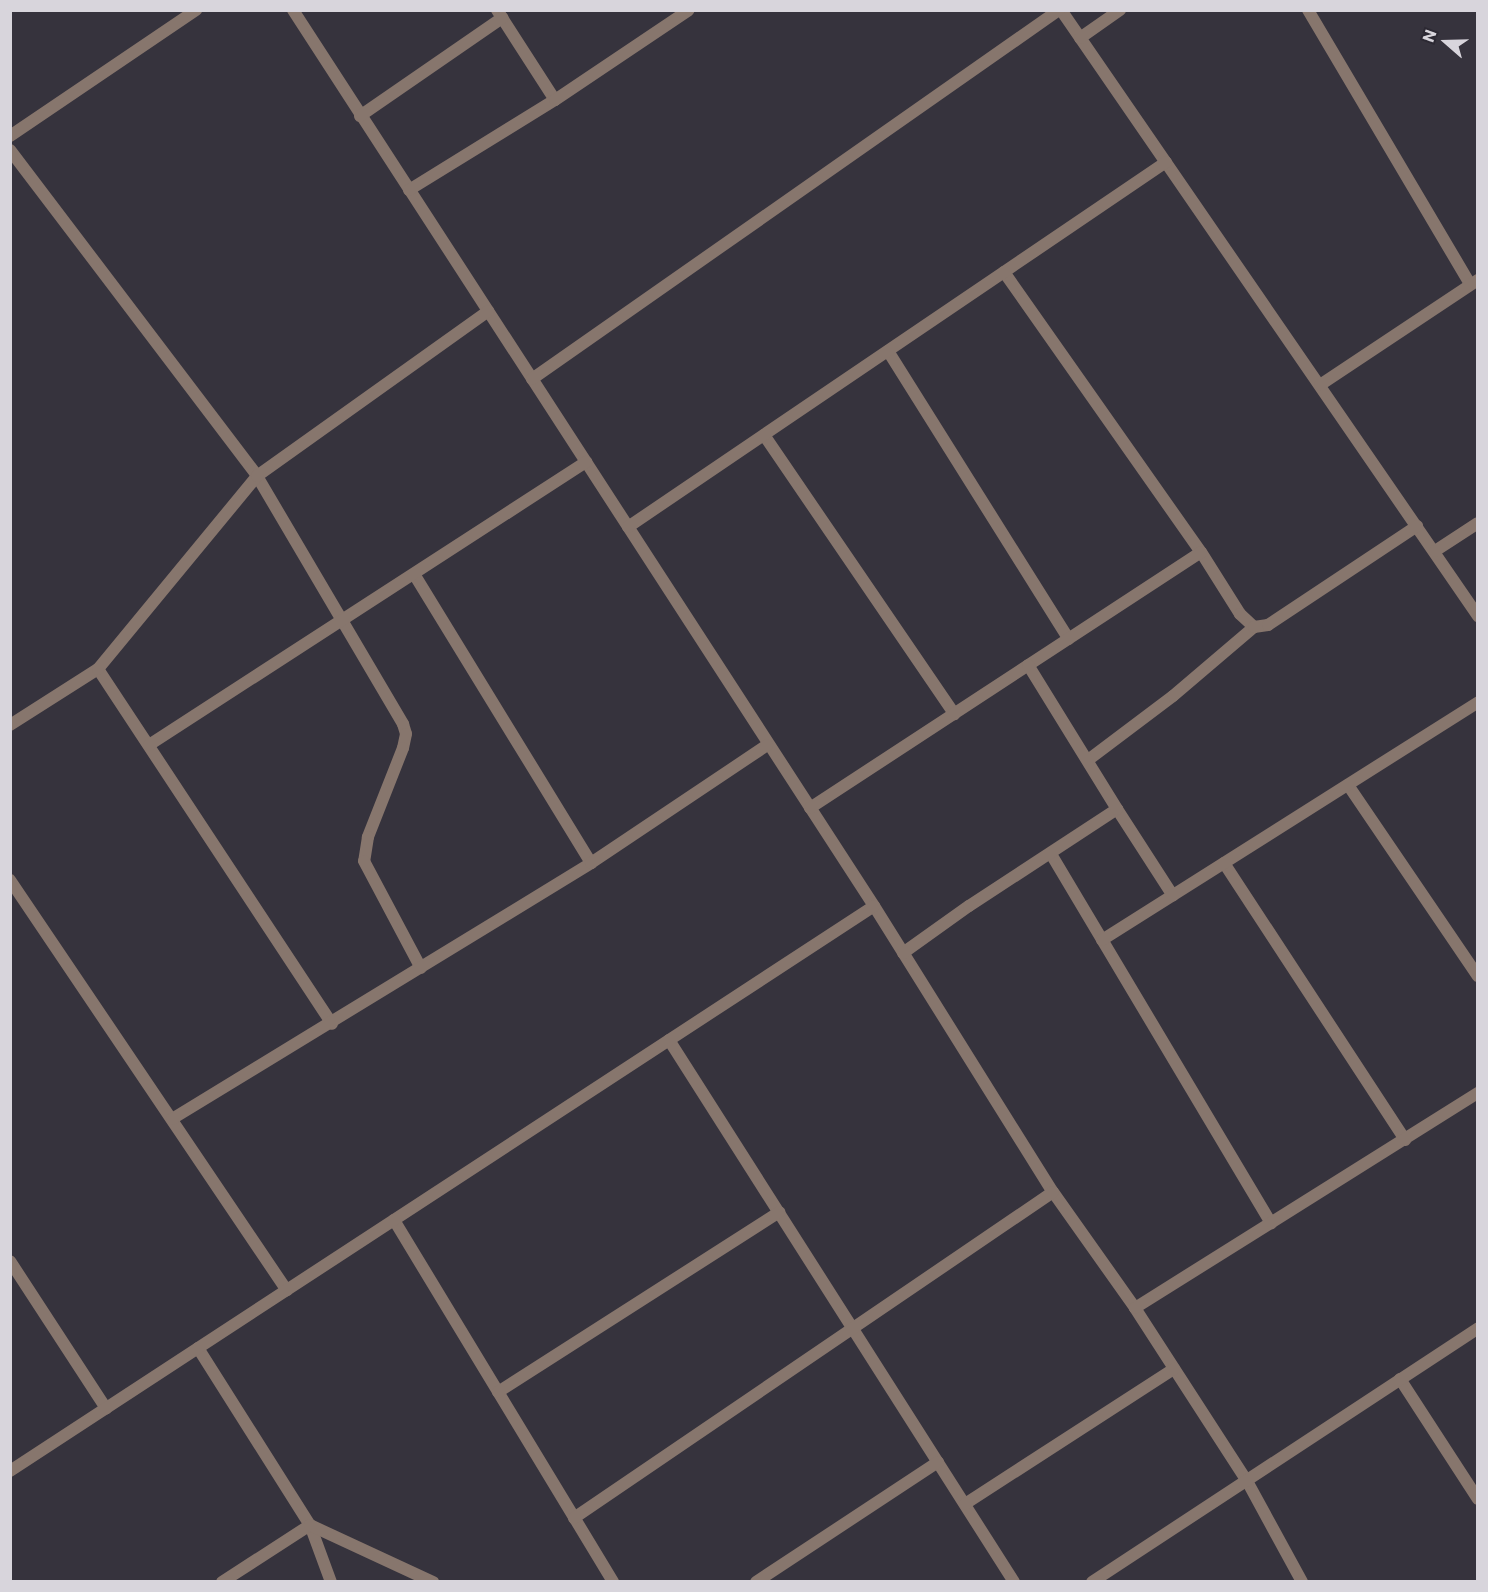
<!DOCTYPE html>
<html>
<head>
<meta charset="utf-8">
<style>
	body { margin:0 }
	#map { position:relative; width:1488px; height:1592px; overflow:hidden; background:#36333d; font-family:Commissioner,sans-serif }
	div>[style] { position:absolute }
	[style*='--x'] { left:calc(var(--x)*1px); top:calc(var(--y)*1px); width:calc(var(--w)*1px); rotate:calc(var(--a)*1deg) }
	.street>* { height:12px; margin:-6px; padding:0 6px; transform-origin:6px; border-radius:6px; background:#87766d }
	span { translate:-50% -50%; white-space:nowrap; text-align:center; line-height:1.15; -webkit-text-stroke:6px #2c2933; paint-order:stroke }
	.frame { position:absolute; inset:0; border:12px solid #d8d5dc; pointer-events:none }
	.north { position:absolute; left:1416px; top:12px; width:60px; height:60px; -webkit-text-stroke:4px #2c2933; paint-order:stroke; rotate:290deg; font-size:16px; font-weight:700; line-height:24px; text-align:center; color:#d8d5dc }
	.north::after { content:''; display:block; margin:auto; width:21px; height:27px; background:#d8d5dc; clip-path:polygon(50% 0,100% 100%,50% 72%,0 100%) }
</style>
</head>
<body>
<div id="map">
	<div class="street">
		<i style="--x:293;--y:10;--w:1068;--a:57.04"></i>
		<i style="--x:874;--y:906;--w:337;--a:58"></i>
		<i style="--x:1053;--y:1192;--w:142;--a:54.7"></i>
		<i style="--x:1135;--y:1308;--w:206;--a:57.1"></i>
		<i style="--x:1247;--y:1481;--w:115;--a:61.4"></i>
		<i style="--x:497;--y:10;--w:107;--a:57.2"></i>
		<i style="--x:1061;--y:10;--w:736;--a:55.47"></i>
		<i style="--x:1308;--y:10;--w:318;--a:59.4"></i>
		<i style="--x:1080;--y:38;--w:49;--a:-35"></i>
		<i style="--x:360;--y:116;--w:173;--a:-34.6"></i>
		<i style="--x:10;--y:136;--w:225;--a:-34.1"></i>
		<i style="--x:10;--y:150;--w:409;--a:52.8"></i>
		<i style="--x:257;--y:476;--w:288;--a:59.5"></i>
		<i style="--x:403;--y:724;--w:10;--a:73"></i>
		<i style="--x:406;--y:734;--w:14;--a:102"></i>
		<i style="--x:403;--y:748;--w:96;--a:111.5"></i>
		<i style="--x:368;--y:837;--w:24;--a:99"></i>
		<i style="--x:364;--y:861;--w:121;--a:62"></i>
		<i style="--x:409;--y:190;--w:172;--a:-31.7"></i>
		<i style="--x:555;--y:100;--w:161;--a:-33.9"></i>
		<i style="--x:1004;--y:272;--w:342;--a:54.9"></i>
		<i style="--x:1201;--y:552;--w:73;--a:57.8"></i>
		<i style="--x:1240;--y:614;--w:19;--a:43"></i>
		<i style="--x:888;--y:351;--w:340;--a:57.9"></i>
		<i style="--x:532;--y:379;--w:643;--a:-35"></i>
		<i style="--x:1320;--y:385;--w:190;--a:-33.6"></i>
		<i style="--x:764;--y:435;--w:338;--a:55.7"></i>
		<i style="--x:628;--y:527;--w:650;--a:-34.15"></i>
		<i style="--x:1435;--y:551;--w:51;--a:-33.1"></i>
		<i style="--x:414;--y:574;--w:339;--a:58.5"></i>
		<i style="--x:98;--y:669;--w:425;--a:56.6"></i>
		<i style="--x:10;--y:725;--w:104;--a:-32.5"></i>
		<i style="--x:98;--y:669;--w:250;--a:-50.5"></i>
		<i style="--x:257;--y:476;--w:284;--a:-35.5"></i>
		<i style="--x:149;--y:745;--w:521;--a:-32.93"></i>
		<i style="--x:1088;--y:760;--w:106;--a:-37"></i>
		<i style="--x:1173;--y:696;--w:106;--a:-40.4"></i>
		<i style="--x:1254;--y:627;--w:14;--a:-8"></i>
		<i style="--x:1268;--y:625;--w:179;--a:-33.6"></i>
		<i style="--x:1348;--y:785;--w:231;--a:55.8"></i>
		<i style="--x:810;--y:808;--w:467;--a:-33.2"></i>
		<i style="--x:1117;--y:809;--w:103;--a:57.2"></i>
		<i style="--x:1051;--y:854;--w:430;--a:59.2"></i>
		<i style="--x:1224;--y:863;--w:331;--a:56.8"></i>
		<i style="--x:10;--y:880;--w:495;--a:56"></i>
		<i style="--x:1102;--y:940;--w:445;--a:-32.3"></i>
		<i style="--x:903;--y:953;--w:81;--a:-35.5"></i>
		<i style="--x:969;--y:906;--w:177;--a:-33.2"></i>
		<i style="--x:1117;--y:809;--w:169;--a:-121.7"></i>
		<i style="--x:669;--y:1040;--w:642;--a:57.52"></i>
		<i style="--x:172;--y:1119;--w:491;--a:-31.4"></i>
		<i style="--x:591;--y:863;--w:212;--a:-33.8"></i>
		<i style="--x:394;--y:1220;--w:423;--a:58.8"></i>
		<i style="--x:10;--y:1261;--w:176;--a:56.9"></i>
		<i style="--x:1135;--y:1308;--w:405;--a:-32.1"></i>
		<i style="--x:198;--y:1348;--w:209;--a:57.7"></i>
		<i style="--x:310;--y:1525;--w:61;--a:69.8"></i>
		<i style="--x:1400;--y:1379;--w:143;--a:57"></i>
		<i style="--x:498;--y:1392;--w:334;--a:-32.6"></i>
		<i style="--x:10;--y:1471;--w:1032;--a:-33.18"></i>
		<i style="--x:965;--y:1504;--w:249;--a:-32.9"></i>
		<i style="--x:574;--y:1518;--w:579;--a:-34.24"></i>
		<i style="--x:222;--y:1582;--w:105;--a:-32.9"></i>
		<i style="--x:310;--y:1525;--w:136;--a:24.9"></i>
		<i style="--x:756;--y:1582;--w:218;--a:-33.4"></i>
		<i style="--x:1092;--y:1582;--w:462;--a:-33.3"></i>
	</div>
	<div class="frame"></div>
	<div class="north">N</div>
</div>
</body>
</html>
